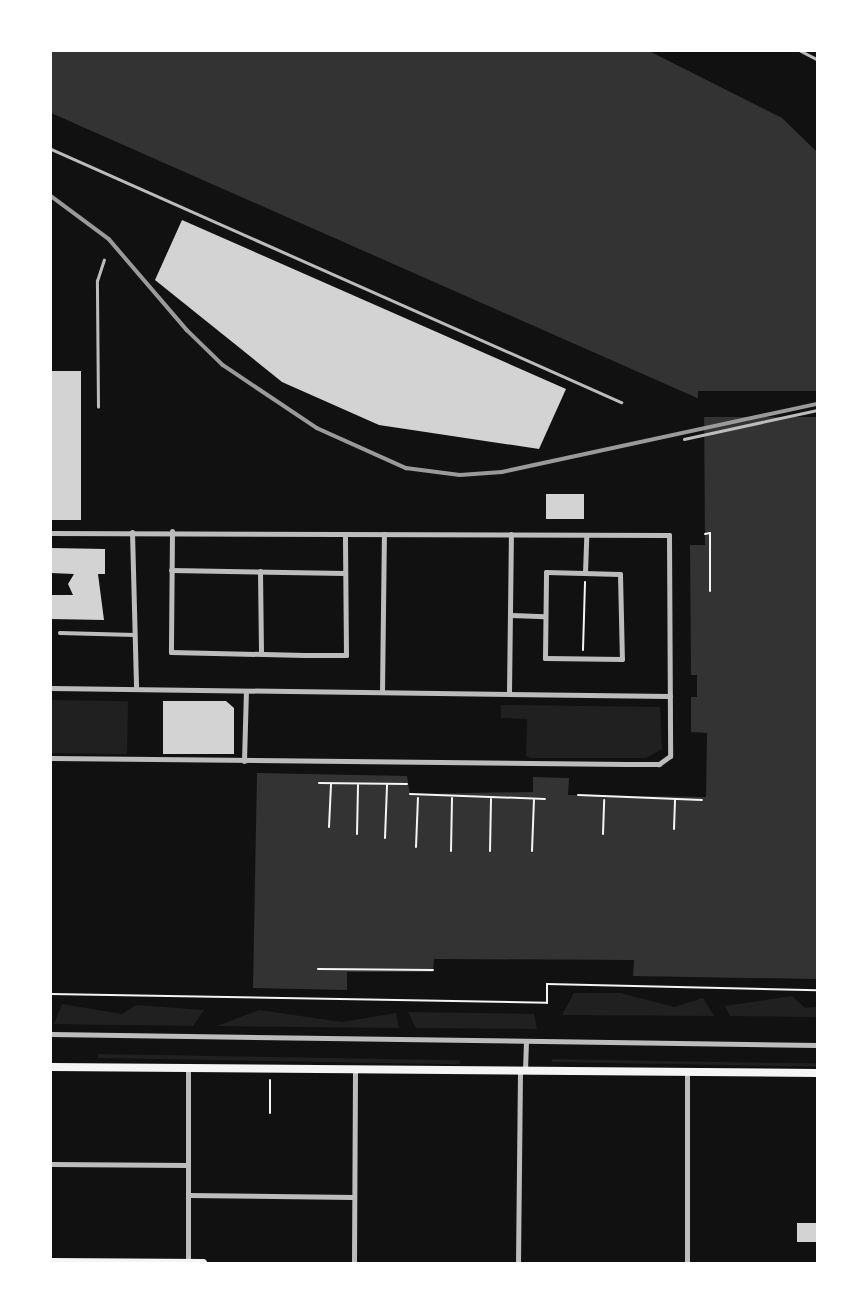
<!DOCTYPE html>
<html>
<head>
<meta charset="utf-8">
<style>
	body { margin:0 }
	#map { position:relative; width:868px; height:1314px; overflow:hidden; background:#111; font-family:"Sofia Sans Condensed",sans-serif }
	div>[style] { position:absolute }
	[style*='--x'] { left:calc(var(--x)*1px); top:calc(var(--y)*1px); width:calc(var(--w)*1px); rotate:calc(var(--a)*1deg) }
	.green>* { inset:0; background:#202020; transform-origin:0 0 }
	.water>* { inset:0; background:#333 }
	.pier>* { inset:0; background:#111; transform-origin:0 0 }
	.building>* { inset:0; background:#d3d3d3; transform-origin:0 0 }
	.path>* { height:2px; margin:-1px; padding:0 1px; transform-origin:1px; border-radius:1px; background:#f5f5f5 }
	.service>* { height:2.5px; margin:-1.25px; padding:0 1.25px; transform-origin:1.25px; border-radius:1.25px; background:#bcbcbc }
	.pedestrian>* { height:3.5px; margin:-1.75px; padding:0 1.75px; transform-origin:1.75px; border-radius:1.75px; background:#bcbcbc }
	.minor>* { height:5px; margin:-2.5px; padding:0 2.5px; transform-origin:2.5px; border-radius:2.5px; background:#bcbcbc }
	.primary>* { height:8px; margin:-4px; padding:0 4px; transform-origin:4px; border-radius:4px; background:#f5f5f5 }
	.rail>* { height:3.5px; margin:-1.75px; padding:0 1.75px; transform-origin:1.75px; border-radius:1.75px; background:#9a9a9a }
	span { translate:-50% -50%; white-space:nowrap; text-align:center; line-height:1.15; -webkit-text-stroke:7px #fff; paint-order:stroke }
	.frame { position:absolute; inset:0; border:52px solid #fff; pointer-events:none }
</style>
</head>
<body>
<div id="map">
	<div class="green">
		<i style="left:52px;top:700px;width:76px;height:53px;rotate:1deg"></i>
		<i style="clip-path:polygon(501px 705px,660px 707px,662px 749px,646px 758px,530px 758px,526px 756px,527px 719px,501px 718px)"></i>
		<i style="clip-path:polygon(574px 993px,620px 993px,674px 1007px,703px 998px,714px 1016px,562px 1015px)"></i>
		<i style="clip-path:polygon(792px 996px,805px 1008px,817px 1007px,817px 1017px,730px 1016px,725px 1006px)"></i>
		<i style="clip-path:polygon(62px 1004px,122px 1014px,136px 1005px,204px 1010px,193px 1026px,54px 1024px)"></i>
		<i style="clip-path:polygon(259px 1010px,342px 1022px,396px 1013px,399px 1028px,217px 1026px)"></i>
		<i style="clip-path:polygon(408px 1012px,534px 1014px,537px 1029px,416px 1028px)"></i>
		<i style="left:98px;top:1054px;width:362px;height:4px;rotate:1deg"></i>
		<i style="left:552px;top:1059px;width:265px;height:3px;rotate:1deg"></i>
	</div>
	<div class="water">
		<i style="clip-path:polygon(51px 51px,649px 51px,782px 118px,816px 151px,817px 979px,633px 976px,634px 960px,434px 959px,433px 972px,347px 972px,347px 990px,253px 988px,257px 773px,407px 776px,410px 794px,533px 792px,533px 777px,569px 778px,568px 795px,706px 797px,707px 733px,691px 732px,691px 697px,697px 697px,697px 675px,691px 675px,690px 545px,705px 545px,704px 401px,51px 113px)"></i>
	</div>
	<div class="pier">
		<i style="left:817px;top:391px;width:26px;height:119px;rotate:90deg"></i>
	</div>
	<div class="building">
		<i style="clip-path:polygon(182px 220px,566px 389px,539px 449px,379px 425px,282px 382px,155px 280px)"></i>
		<i style="left:51px;top:371px;width:30px;height:149px"></i>
		<i style="left:546px;top:494px;width:38px;height:25px"></i>
		<i style="clip-path:polygon(51px 548px,105px 549px,105px 574px,98px 574px,104px 620px,51px 619px,51px 595px,73px 595px,68px 584px,74px 574px,51px 573px)"></i>
		<i style="clip-path:polygon(163px 701px,226px 701px,234px 708px,234px 754px,163px 754px)"></i>
		<i style="left:797px;top:1223px;width:20px;height:19px"></i>
	</div>
	<div class="path">
		<i style="--x:705;--y:534;--w:5;--a:-11"></i>
		<i style="--x:710;--y:533;--w:58;--a:90"></i>
		<i style="--x:583;--y:650;--w:68;--a:-88.3"></i>
		<i style="--x:319;--y:783;--w:88;--a:0.7"></i>
		<i style="--x:410;--y:794;--w:135;--a:2.1"></i>
		<i style="--x:578;--y:795;--w:124;--a:2.3"></i>
		<i style="--x:329;--y:827;--w:43;--a:-87.3"></i>
		<i style="--x:674;--y:829;--w:30;--a:-88"></i>
		<i style="--x:357;--y:834;--w:49;--a:-88.8"></i>
		<i style="--x:603;--y:834;--w:34;--a:-88"></i>
		<i style="--x:385;--y:838;--w:53;--a:-87.8"></i>
		<i style="--x:416;--y:847;--w:49;--a:-87.7"></i>
		<i style="--x:451;--y:851;--w:53;--a:-88.9"></i>
		<i style="--x:490;--y:851;--w:52;--a:-88.9"></i>
		<i style="--x:532;--y:851;--w:51;--a:-87.8"></i>
		<i style="--x:318;--y:969;--w:115;--a:0.5"></i>
		<i style="--x:51;--y:994;--w:496;--a:1"></i>
		<i style="--x:547;--y:1003;--w:19;--a:-90"></i>
		<i style="--x:547;--y:984;--w:270;--a:1.3"></i>
		<i style="--x:270;--y:1113;--w:33;--a:-90"></i>
	</div>
	<div class="service">
		<i style="--x:801;--y:51;--w:18;--a:27"></i>
		<i style="--x:51;--y:149;--w:624;--a:23.93"></i>
		<i style="--x:98;--y:407;--w:126;--a:-90.5"></i>
		<i style="--x:97;--y:281;--w:22;--a:-72"></i>
		<i style="--x:684;--y:439;--w:136;--a:-12.3"></i>
	</div>
	<div class="pedestrian">
		<i style="--x:60;--y:633;--w:75;--a:1.5"></i>
	</div>
	<div class="minor">
		<i style="--x:172;--y:531;--w:121;--a:90.5"></i>
		<i style="--x:171;--y:652;--w:133;--a:1.3"></i>
		<i style="--x:304;--y:655;--w:42;--a:0"></i>
		<i style="--x:346;--y:655;--w:121;--a:-90.5"></i>
		<i style="--x:132;--y:532;--w:157;--a:88.5"></i>
		<i style="--x:51;--y:533;--w:618;--a:0.19"></i>
		<i style="--x:669;--y:535;--w:221;--a:89.7"></i>
		<i style="--x:670;--y:756;--w:14;--a:144"></i>
		<i style="--x:659;--y:764;--w:32;--a:180"></i>
		<i style="--x:627;--y:764;--w:576;--a:-179.4"></i>
		<i style="--x:171;--y:570;--w:174;--a:1"></i>
		<i style="--x:260;--y:571;--w:82;--a:89.3"></i>
		<i style="--x:546;--y:572;--w:74;--a:1.5"></i>
		<i style="--x:620;--y:574;--w:85;--a:88.7"></i>
		<i style="--x:622;--y:659;--w:77;--a:-179.3"></i>
		<i style="--x:545;--y:658;--w:86;--a:-89.3"></i>
		<i style="--x:585;--y:573;--w:38;--a:-88"></i>
		<i style="--x:511;--y:615;--w:34;--a:2"></i>
		<i style="--x:51;--y:688;--w:619;--a:0.74"></i>
		<i style="--x:382;--y:692;--w:158;--a:-89.3"></i>
		<i style="--x:509;--y:693;--w:159;--a:-89.3"></i>
		<i style="--x:244;--y:761;--w:70;--a:-88.4"></i>
		<i style="--x:51;--y:1034;--w:766;--a:0.82"></i>
		<i style="--x:525;--y:1070;--w:28;--a:-88"></i>
		<i style="--x:51;--y:1164;--w:137;--a:0.4"></i>
		<i style="--x:188;--y:1195;--w:166;--a:0.7"></i>
		<i style="--x:188;--y:1263;--w:195;--a:-90"></i>
		<i style="--x:354;--y:1263;--w:194;--a:-89.7"></i>
		<i style="--x:518;--y:1263;--w:193;--a:-89.4"></i>
		<i style="--x:687;--y:1263;--w:191;--a:-90"></i>
	</div>
	<div class="primary">
		<i style="--x:51;--y:1067;--w:766;--a:0.45"></i>
		<i style="--x:51;--y:1262;--w:152;--a:0.4"></i>
	</div>
	<div class="rail">
		<i style="--x:51;--y:196;--w:72;--a:36.6"></i>
		<i style="--x:109;--y:239;--w:120;--a:49.4"></i>
		<i style="--x:187;--y:330;--w:50;--a:44.2"></i>
		<i style="--x:223;--y:365;--w:113;--a:33.8"></i>
		<i style="--x:317;--y:428;--w:98;--a:24.2"></i>
		<i style="--x:406;--y:468;--w:54;--a:7.4"></i>
		<i style="--x:460;--y:475;--w:42;--a:-4.1"></i>
		<i style="--x:502;--y:472;--w:322;--a:-12.2"></i>
	</div>
	<div class="frame"></div>
</div>
</body>
</html>
